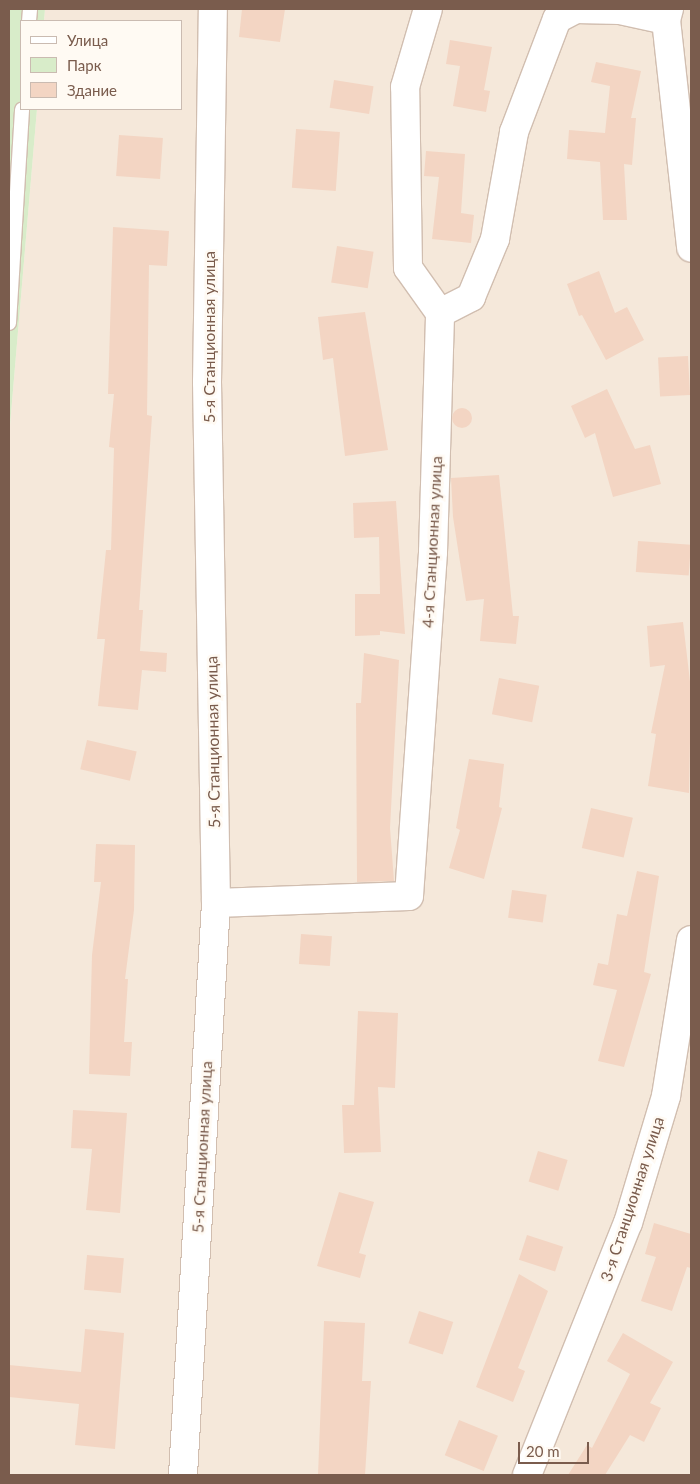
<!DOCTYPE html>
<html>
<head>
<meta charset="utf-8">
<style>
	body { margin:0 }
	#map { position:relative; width:700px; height:1484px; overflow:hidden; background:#fdf6ec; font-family:Lato,sans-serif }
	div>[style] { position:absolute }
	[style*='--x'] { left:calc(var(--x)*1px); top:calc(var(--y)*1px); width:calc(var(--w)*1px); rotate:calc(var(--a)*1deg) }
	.residential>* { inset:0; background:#f5e8da }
	.green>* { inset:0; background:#d8ecc9 }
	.building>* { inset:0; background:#f3d5c3; transform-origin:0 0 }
	.round { border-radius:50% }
	.roads { filter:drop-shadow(1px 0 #d1beb0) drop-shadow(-1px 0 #d1beb0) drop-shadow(0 1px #d1beb0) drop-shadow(0 -1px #d1beb0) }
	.service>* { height:14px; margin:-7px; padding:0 7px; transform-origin:7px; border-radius:7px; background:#fff }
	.minor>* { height:28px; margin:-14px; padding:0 14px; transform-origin:14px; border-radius:14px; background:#fff }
	.tertiary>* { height:28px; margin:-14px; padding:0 14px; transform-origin:14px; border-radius:14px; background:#fff }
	span { translate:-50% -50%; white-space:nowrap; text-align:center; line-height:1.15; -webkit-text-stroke:5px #fffaf3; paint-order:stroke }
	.street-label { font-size:16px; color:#7a5c4d }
	.frame { position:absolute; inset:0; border:10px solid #7a5c4d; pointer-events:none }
	.legend { position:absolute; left:20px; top:20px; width:162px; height:90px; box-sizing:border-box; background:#fffaf3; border:1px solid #cabbb1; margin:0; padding:6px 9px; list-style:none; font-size:15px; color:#7a5c4d }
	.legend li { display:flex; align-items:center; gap:10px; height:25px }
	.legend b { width:25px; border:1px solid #cabbb1 }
	.scale { position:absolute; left:518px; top:1442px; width:71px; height:22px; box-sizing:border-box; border:2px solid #7a5c4d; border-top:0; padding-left:6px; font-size:15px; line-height:18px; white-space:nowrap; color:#7a5c4d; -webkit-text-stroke:4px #fffaf3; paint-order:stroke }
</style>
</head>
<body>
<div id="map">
	<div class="residential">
		<i style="clip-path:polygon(45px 9px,691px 9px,691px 1475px,9px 1475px,9px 437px,37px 109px,181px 109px,181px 21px,44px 21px)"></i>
	</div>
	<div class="green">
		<i style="clip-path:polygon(9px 9px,45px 9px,44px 21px,21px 21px,21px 109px,37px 109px,9px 437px)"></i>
	</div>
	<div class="building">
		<i style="clip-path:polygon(242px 9px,285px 9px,280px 42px,239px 37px)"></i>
		<i style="clip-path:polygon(450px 40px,492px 47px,484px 90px,490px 91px,486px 112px,453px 106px,460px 66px,446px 64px)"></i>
		<i style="clip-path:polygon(596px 62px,641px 71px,631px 118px,636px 118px,632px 165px,624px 164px,627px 220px,603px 220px,600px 162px,567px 159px,569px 130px,605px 133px,610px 86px,591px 82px)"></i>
		<i style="left:334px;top:80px;width:40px;height:28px;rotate:9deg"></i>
		<i style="left:296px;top:129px;width:44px;height:59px;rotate:4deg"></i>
		<i style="left:119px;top:135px;width:44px;height:41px;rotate:4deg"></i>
		<i style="clip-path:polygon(426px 151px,465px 154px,461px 213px,474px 215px,471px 243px,432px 239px,439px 177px,424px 176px)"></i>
		<i style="clip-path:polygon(113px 227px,169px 231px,167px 266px,149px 265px,147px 415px,152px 416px,139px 610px,143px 610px,140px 651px,167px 653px,166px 672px,142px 670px,138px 710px,98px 706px,105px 639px,97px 639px,106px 550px,111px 550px,114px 448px,109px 447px,114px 394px,108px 394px)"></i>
		<i style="left:337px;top:246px;width:37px;height:37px;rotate:9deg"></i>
		<i style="clip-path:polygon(599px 271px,615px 313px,627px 307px,644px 340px,606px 360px,582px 315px,579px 316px,567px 284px)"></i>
		<i style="clip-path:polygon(365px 312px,388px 450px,345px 456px,333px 358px,323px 360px,318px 317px)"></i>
		<i style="left:688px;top:356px;width:39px;height:30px;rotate:87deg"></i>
		<i style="clip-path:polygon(607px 389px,635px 449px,650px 445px,661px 484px,613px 497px,595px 433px,585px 438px,571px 406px)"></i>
		<i class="round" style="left:452px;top:408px;width:20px;height:20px"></i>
		<i style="clip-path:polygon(499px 475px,513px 616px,519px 616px,516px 644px,480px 641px,484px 599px,466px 601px,453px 517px,451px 478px)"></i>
		<i style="clip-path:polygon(396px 501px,405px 634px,380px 631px,380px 635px,355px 636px,355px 594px,380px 594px,379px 537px,354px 538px,353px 503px)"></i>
		<i style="left:638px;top:541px;width:53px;height:31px;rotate:4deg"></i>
		<i style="clip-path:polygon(683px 622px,691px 690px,689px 793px,648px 786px,656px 734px,651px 733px,665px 665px,650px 667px,647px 626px)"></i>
		<i style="clip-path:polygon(364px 653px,399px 660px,390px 828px,394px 881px,357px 882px,356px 703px,361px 703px)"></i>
		<i style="left:499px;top:678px;width:41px;height:37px;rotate:11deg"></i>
		<i style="left:87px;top:740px;width:51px;height:30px;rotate:13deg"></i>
		<i style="clip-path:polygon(469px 759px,504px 764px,499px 807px,502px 808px,484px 879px,449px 868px,460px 830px,456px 828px)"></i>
		<i style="left:591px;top:808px;width:43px;height:41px;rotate:13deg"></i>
		<i style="clip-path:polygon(96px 844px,135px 845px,134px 910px,125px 979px,128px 979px,124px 1042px,132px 1042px,130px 1076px,89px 1074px,92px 955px,101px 882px,94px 882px)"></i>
		<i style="clip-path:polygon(637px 871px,659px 876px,644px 972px,651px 974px,624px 1067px,598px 1061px,617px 990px,593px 985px,598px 963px,608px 965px,617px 914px,627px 916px)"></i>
		<i style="left:512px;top:890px;width:35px;height:28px;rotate:8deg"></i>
		<i style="left:301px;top:934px;width:31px;height:30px;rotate:4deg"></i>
		<i style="clip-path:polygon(358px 1011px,398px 1013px,395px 1088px,378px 1087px,381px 1152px,344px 1153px,342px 1105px,354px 1105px)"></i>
		<i style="clip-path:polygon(73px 1110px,127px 1113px,120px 1213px,86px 1210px,92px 1149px,71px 1148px)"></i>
		<i style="left:538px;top:1151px;width:31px;height:32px;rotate:17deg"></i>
		<i style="clip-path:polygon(339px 1192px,374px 1202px,359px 1253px,366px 1255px,360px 1278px,317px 1266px)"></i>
		<i style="clip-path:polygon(654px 1223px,691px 1234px,691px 1268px,687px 1267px,672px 1311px,641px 1301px,656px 1257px,645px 1254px)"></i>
		<i style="left:527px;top:1235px;width:38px;height:26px;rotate:18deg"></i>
		<i style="left:87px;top:1255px;width:37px;height:35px;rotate:5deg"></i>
		<i style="clip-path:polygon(519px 1274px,548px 1291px,518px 1368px,525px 1371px,513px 1402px,476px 1387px)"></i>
		<i style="left:419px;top:1311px;width:36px;height:34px;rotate:18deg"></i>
		<i style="clip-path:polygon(324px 1321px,365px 1323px,362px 1381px,371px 1381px,365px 1475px,318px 1475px)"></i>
		<i style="clip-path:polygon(85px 1329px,124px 1333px,115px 1449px,75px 1445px,79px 1404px,9px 1397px,9px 1365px,81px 1372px)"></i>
		<i style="clip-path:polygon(623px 1333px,673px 1362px,650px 1403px,661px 1408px,644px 1442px,630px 1435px,605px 1475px,568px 1475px,587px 1445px,592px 1448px,630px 1374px,607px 1361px)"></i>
		<i style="left:459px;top:1420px;width:42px;height:38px;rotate:22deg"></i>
	</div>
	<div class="roads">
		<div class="service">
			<i style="--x:29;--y:21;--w:12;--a:-85"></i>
			<i style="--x:9;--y:323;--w:214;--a:-86.5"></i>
		</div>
		<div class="minor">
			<i style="--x:576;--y:9;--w:44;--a:1.3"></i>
			<i style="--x:620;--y:10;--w:47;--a:12.3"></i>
			<i style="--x:669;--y:9;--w:11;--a:105"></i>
			<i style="--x:666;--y:20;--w:229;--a:83.7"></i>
			<i style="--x:440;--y:313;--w:35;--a:-27"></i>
			<i style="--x:471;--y:297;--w:63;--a:-67.5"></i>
			<i style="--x:495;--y:239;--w:109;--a:-79.9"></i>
			<i style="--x:514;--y:132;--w:121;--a:-69.2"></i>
			<i style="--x:557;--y:19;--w:21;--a:-28"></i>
			<i style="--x:216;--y:903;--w:193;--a:-2.1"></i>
			<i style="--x:409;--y:896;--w:345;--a:-86"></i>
			<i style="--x:433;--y:552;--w:239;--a:-88.3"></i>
			<i style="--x:440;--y:313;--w:55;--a:-125.4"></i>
			<i style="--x:408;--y:268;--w:181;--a:-90.9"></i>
			<i style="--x:405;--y:87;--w:81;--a:-73.6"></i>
			<i style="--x:183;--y:1475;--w:573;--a:-86.7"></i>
			<i style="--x:216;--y:903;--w:521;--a:-90.99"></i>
			<i style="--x:207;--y:382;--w:373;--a:-89.1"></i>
		</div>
		<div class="tertiary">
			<i style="--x:527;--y:1475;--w:271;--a:-68.2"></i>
			<i style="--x:628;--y:1223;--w:133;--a:-73.3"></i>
			<i style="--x:666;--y:1096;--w:158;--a:-80.9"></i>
		</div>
	</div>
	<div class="street-label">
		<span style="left:209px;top:337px;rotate:-90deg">5-я Станционная улица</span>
		<span style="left:432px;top:542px;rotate:-87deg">4-я Станционная улица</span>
		<span style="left:213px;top:742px;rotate:-91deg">5-я Станционная улица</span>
		<span style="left:202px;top:1147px;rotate:-87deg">5-я Станционная улица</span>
		<span style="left:632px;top:1199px;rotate:-72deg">3-я Станционная улица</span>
	</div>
	<div class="frame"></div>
	<ul class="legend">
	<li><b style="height:6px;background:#fff"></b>Улица</li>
	<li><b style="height:14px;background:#d8ecc9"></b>Парк</li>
	<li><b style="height:14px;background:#f3d5c3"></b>Здание</li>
	</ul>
	<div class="scale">20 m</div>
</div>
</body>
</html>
